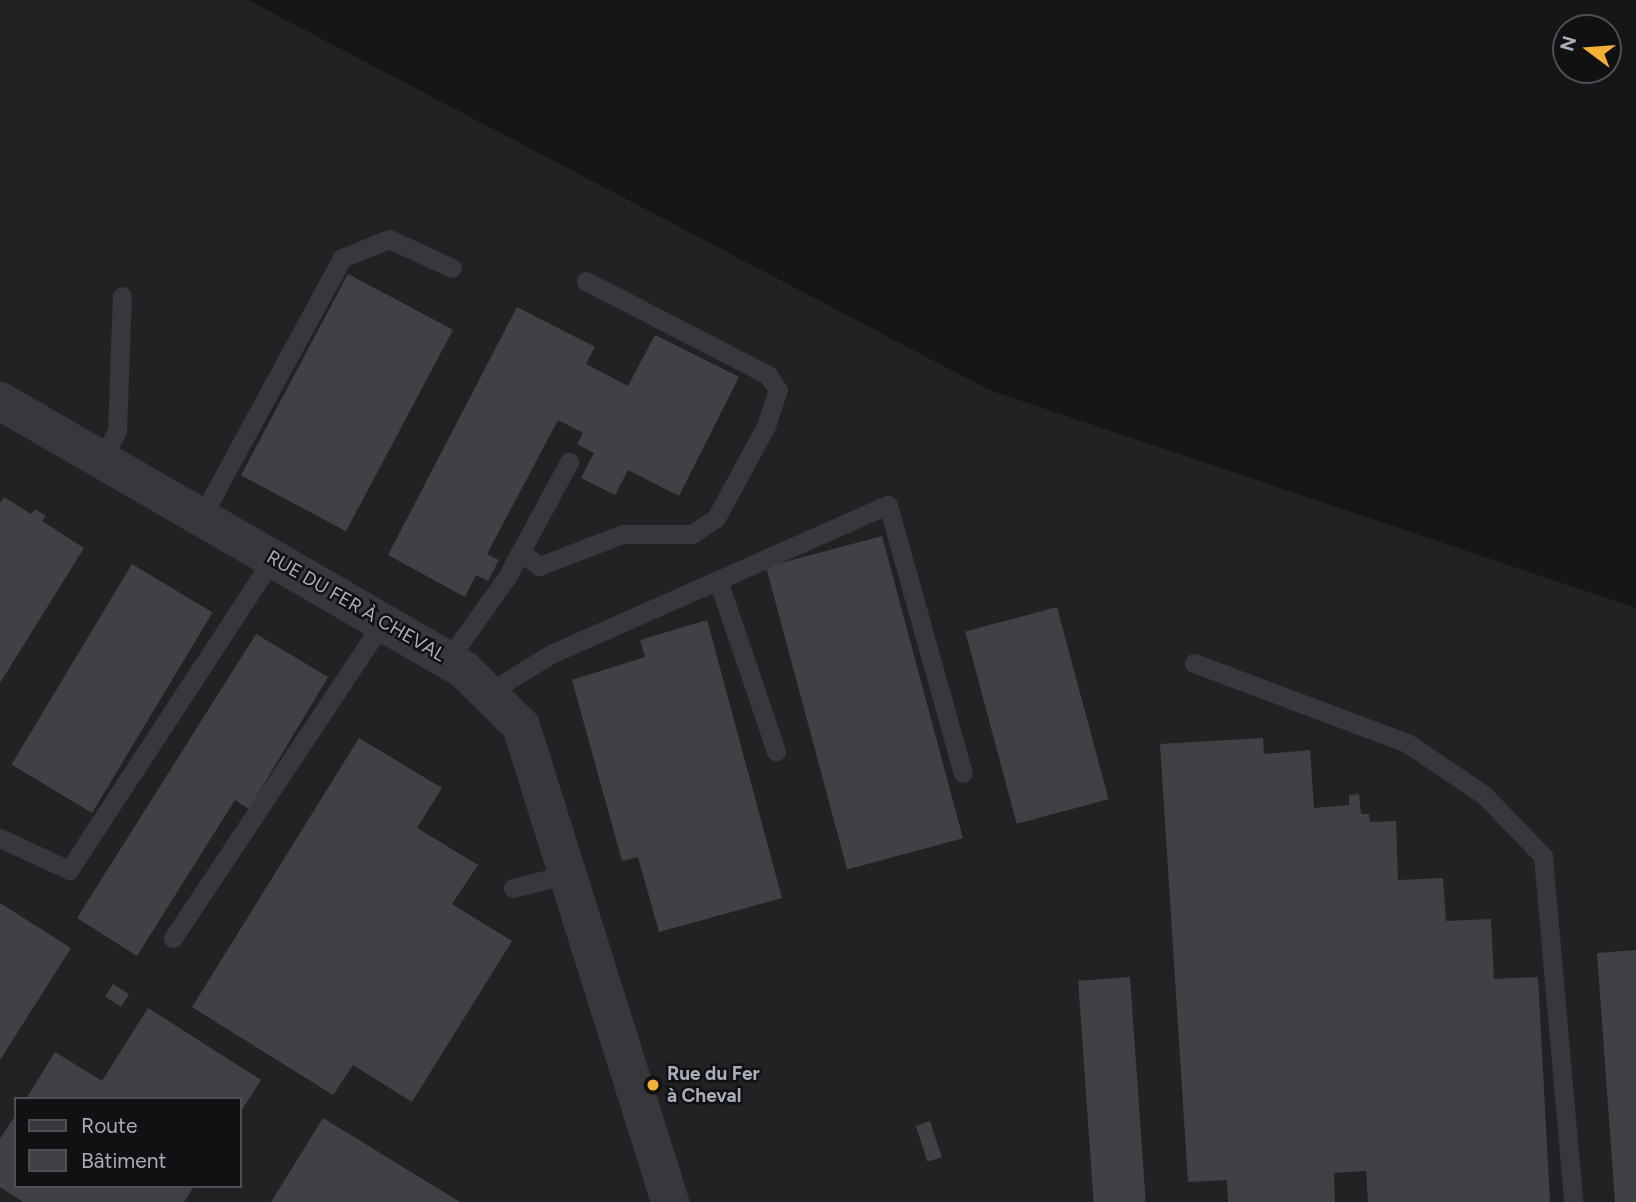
<!DOCTYPE html>
<html>
<head>
<meta charset="utf-8">
<style>
	body { margin:0 }
	#map { position:relative; width:1636px; height:1202px; overflow:hidden; background:#161618; font-family:Figtree,sans-serif }
	div>[style] { position:absolute }
	[style*='--x'] { left:calc(var(--x)*1px); top:calc(var(--y)*1px); width:calc(var(--w)*1px); rotate:calc(var(--a)*1deg) }
	.built>* { inset:0; background:#222225 }
	.building>* { inset:0; background:#404145; transform-origin:0 0 }
	.lane>* { height:19px; margin:-9.5px; padding:0 9.5px; transform-origin:9.5px; border-radius:9.5px; background:#37383d }
	.street>* { height:38px; margin:-19px; padding:0 19px; transform-origin:19px; border-radius:19px; background:#37383d }
	.dots>* { width:19px; height:19px; translate:-50% -50%; box-sizing:border-box; border:4px solid #111113; border-radius:50% }
	span { translate:-50% -50%; white-space:nowrap; text-align:center; line-height:1.15; -webkit-text-stroke:5px #111113; paint-order:stroke }
	.street-label { font-size:19px; color:#a8adb8 }
	.poi-label { font-size:19px; color:#a8adb8; font-weight:700 }
	.left { translate:0 -50%; text-align:left }
	.legend { position:absolute; left:14px; top:1097px; width:228px; height:91px; box-sizing:border-box; background:#111113; border:2px solid #4d4f55; margin:0; padding:9px 12px; list-style:none; font-size:21px; color:#a8adb8 }
	.legend li { display:flex; align-items:center; gap:14px; height:35px }
	.legend b { width:35px; border:2px solid #4d4f55 }
	.north { position:absolute; left:1552px; top:14px; width:70px; height:70px; box-sizing:border-box; background:#111113; border:2px solid #4d4f55; border-radius:50%; rotate:286deg; font-size:19px; font-weight:700; line-height:28px; text-align:center; color:#a8adb8 }
	.north::after { content:''; display:block; margin:auto; width:24px; height:32px; background:#f2b134; clip-path:polygon(50% 0,100% 100%,50% 72%,0 100%) }
</style>
</head>
<body>
<div id="map">
	<div class="built">
		<i style="clip-path:polygon(evenodd,0 0,248px 0,989px 390px,1636px 608px,1636px 1202px,0 1202px,0 0,16px 1099px,240px 1099px,240px 1186px,16px 1186px,16px 1099px)"></i>
	</div>
	<div class="building">
		<i style="left:348px;top:274px;width:119px;height:228px;rotate:28deg"></i>
		<i style="clip-path:polygon(517px 307px,595px 347px,586px 364px,628px 386px,655px 335px,739px 377px,679px 496px,628px 470px,615px 495px,581px 478px,594px 453px,577px 444px,583px 433px,558px 420px,487px 554px,499px 560px,488px 581px,476px 575px,465px 597px,388px 555px)"></i>
		<i style="clip-path:polygon(4px 497px,31px 514px,35px 509px,46px 516px,42px 521px,84px 548px,0 683px,0 503px)"></i>
		<i style="left:882px;top:536px;width:313px;height:120px;rotate:75deg"></i>
		<i style="left:132px;top:564px;width:94px;height:234px;rotate:31deg"></i>
		<i style="left:1057px;top:607px;width:199px;height:95px;rotate:75deg"></i>
		<i style="clip-path:polygon(707px 620px,782px 898px,659px 932px,638px 857px,622px 861px,572px 680px,645px 657px,640px 640px)"></i>
		<i style="clip-path:polygon(256px 634px,328px 677px,249px 809px,235px 800px,137px 956px,77px 918px)"></i>
		<i style="clip-path:polygon(359px 738px,442px 788px,417px 828px,478px 865px,452px 904px,512px 941px,412px 1102px,353px 1065px,333px 1095px,192px 1007px)"></i>
		<i style="clip-path:polygon(1263px 738px,1264px 754px,1310px 750px,1314px 808px,1349px 805px,1349px 795px,1359px 794px,1361px 814px,1369px 814px,1370px 822px,1396px 821px,1398px 880px,1443px 878px,1446px 921px,1491px 919px,1494px 979px,1538px 977px,1550px 1202px,1368px 1202px,1366px 1171px,1334px 1173px,1335px 1202px,1228px 1202px,1227px 1180px,1188px 1182px,1160px 744px)"></i>
		<i style="clip-path:polygon(0 903px,71px 948px,0 1060px)"></i>
		<i style="clip-path:polygon(1636px 950px,1636px 1202px,1615px 1202px,1597px 953px)"></i>
		<i style="left:1130px;top:977px;width:225px;height:52px;rotate:86deg"></i>
		<i style="left:113px;top:984px;width:19px;height:15px;rotate:32deg"></i>
		<i style="clip-path:polygon(148px 1008px,261px 1080px,240px 1113px,240px 1099px,26px 1099px,55px 1052px,102px 1081px)"></i>
		<i style="clip-path:polygon(16px 1114px,16px 1186px,194px 1186px,184px 1202px,23px 1202px,0 1187px,0 1139px)"></i>
		<i style="clip-path:polygon(323px 1118px,460px 1202px,271px 1202px)"></i>
		<i style="left:930px;top:1121px;width:38px;height:15px;rotate:72deg"></i>
	</div>
	<div class="lane">
		<i style="--x:102;--y:458;--w:31;--a:-61"></i>
		<i style="--x:117;--y:431;--w:135;--a:-87.9"></i>
		<i style="--x:202;--y:516;--w:294;--a:-61.5"></i>
		<i style="--x:342;--y:258;--w:51;--a:-22"></i>
		<i style="--x:389;--y:239;--w:69;--a:24.7"></i>
		<i style="--x:520;--y:552;--w:24;--a:36"></i>
		<i style="--x:539;--y:566;--w:90;--a:-20.9"></i>
		<i style="--x:623;--y:534;--w:69;--a:0"></i>
		<i style="--x:692;--y:534;--w:29;--a:-34"></i>
		<i style="--x:716;--y:518;--w:105;--a:-61.5"></i>
		<i style="--x:766;--y:426;--w:38;--a:-72"></i>
		<i style="--x:778;--y:390;--w:18;--a:-124"></i>
		<i style="--x:768;--y:375;--w:205;--a:-152.7"></i>
		<i style="--x:718;--y:580;--w:181;--a:71.3"></i>
		<i style="--x:448;--y:660;--w:102;--a:-54.6"></i>
		<i style="--x:507;--y:577;--w:131;--a:-61.7"></i>
		<i style="--x:1194;--y:663;--w:228;--a:20.6"></i>
		<i style="--x:1407;--y:743;--w:92;--a:33.9"></i>
		<i style="--x:1483;--y:794;--w:86;--a:45.9"></i>
		<i style="--x:1543;--y:856;--w:347;--a:85"></i>
		<i style="--x:488;--y:693;--w:74;--a:-31.8"></i>
		<i style="--x:551;--y:654;--w:368;--a:-23.9"></i>
		<i style="--x:888;--y:505;--w:278;--a:74.4"></i>
		<i style="--x:0;--y:838;--w:76;--a:24.9"></i>
		<i style="--x:69;--y:870;--w:373;--a:-56.8"></i>
		<i style="--x:513;--y:888;--w:57;--a:-14.3"></i>
		<i style="--x:173;--y:938;--w:379;--a:-56.4"></i>
	</div>
	<div class="street">
		<i style="--x:0;--y:401;--w:535;--a:30.06"></i>
		<i style="--x:463;--y:669;--w:81;--a:44.5"></i>
		<i style="--x:521;--y:726;--w:499;--a:72.6"></i>
	</div>
	<div class="dots">
		<i style="left:653px;top:1085px;background:#f2b134"></i>
	</div>
	<div class="street-label">
		<span style="left:356px;top:606px;rotate:30deg">RUE DU FER À CHEVAL</span>
	</div>
	<div class="poi-label">
		<span class="left" style="left:667px;top:1085px">Rue du Fer<br>à Cheval</span>
	</div>
	<ul class="legend">
	<li><b style="height:9px;background:#37383d"></b>Route</li>
	<li><b style="height:19px;background:#404145"></b>Bâtiment</li>
	</ul>
	<div class="north">N</div>
</div>
</body>
</html>
